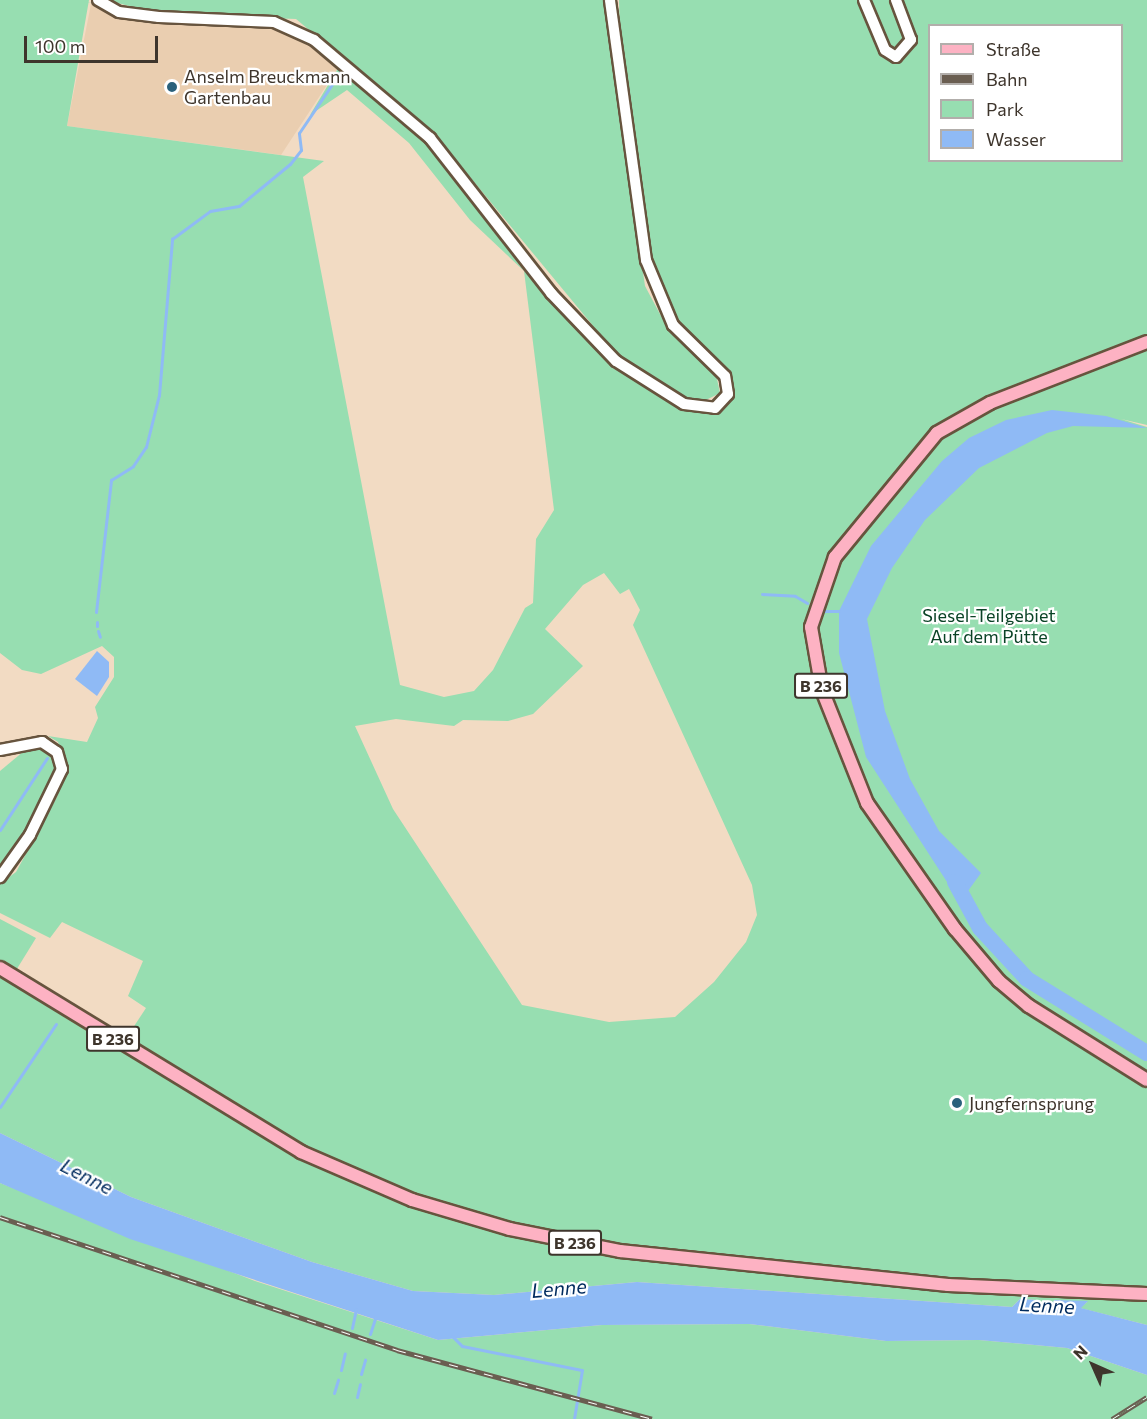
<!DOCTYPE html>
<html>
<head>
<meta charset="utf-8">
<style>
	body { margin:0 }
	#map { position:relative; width:1147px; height:1419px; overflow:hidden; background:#f2dbc3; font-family:Commissioner,sans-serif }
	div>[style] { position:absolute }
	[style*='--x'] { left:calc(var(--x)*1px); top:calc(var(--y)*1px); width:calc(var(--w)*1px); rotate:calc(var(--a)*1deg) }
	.built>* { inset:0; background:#eaceb0 }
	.green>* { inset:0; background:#97deb1 }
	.water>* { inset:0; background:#8fbaf5 }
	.stream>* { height:3px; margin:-1.5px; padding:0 1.5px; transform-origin:1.5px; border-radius:1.5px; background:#8fbaf5 }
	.river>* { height:16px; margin:-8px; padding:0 8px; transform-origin:8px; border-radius:8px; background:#8fbaf5 }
	.roads { filter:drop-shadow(2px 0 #67543e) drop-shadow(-2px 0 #67543e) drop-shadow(0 2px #67543e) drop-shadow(0 -2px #67543e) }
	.secondary>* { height:10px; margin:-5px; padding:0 5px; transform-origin:5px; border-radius:5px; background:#fff }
	.primary>* { height:12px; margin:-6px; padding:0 6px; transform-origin:6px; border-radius:6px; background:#fdb2c3 }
	.rail>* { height:5px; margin-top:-2.5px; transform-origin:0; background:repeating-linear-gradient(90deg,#fff 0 9px,#6a5e51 0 18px); box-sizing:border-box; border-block:2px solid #6a5e51 }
	.dots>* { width:16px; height:16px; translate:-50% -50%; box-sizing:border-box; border:3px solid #fff; border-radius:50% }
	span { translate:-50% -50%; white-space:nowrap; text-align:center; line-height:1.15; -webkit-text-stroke:4.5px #fff; paint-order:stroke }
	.shield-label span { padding:2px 4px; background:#fff; border:2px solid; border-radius:4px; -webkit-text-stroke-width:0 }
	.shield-label { font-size:16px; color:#3e352c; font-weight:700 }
	.poi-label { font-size:18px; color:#3e352c }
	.left { translate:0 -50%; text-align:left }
	.park-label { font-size:18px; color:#0a4326 }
	.water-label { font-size:20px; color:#002b5e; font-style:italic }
	.legend { position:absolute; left:928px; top:24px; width:195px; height:138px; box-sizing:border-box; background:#fff; border:2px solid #b2aeab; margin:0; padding:8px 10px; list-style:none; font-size:18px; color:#3e352c }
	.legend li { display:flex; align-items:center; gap:12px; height:30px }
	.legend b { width:30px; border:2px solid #b2aeab }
	.north { position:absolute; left:1063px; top:1335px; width:60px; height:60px; -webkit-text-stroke:4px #fff; paint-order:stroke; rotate:315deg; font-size:16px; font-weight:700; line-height:24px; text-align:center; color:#3e352c }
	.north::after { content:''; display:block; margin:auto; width:21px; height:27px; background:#3e352c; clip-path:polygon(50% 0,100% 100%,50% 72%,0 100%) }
	.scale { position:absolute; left:24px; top:36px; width:134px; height:27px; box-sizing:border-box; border:3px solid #3e352c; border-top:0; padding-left:8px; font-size:18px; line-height:21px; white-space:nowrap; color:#3e352c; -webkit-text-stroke:4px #fff; paint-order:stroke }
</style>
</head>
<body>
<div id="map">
	<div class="built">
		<i style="clip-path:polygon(91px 4px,120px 19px,155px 24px,287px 30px,340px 65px,281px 155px,67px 126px)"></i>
	</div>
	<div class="green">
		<i style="clip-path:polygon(evenodd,0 0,89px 0,67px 126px,324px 161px,303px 177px,400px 685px,444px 697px,474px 691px,493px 670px,525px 608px,533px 603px,536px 539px,554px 510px,524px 271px,470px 220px,409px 143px,347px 90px,310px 115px,340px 65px,425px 141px,524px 271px,614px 366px,683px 409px,719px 413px,733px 393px,729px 371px,676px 322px,654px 275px,621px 77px,619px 0,1147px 0,1147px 337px,1091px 356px,1095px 362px,1147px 347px,1147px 425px,1121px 419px,1147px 427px,1147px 1325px,1080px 1308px,1087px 1302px,1055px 1300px,1045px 1309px,1031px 1308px,1037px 1300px,1020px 1299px,1012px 1307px,637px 1282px,494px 1295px,413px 1291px,312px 1262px,131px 1197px,0 1133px,0 974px,298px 1157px,345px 1179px,410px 1204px,575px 1249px,735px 1269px,735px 1255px,572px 1238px,513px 1224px,414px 1195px,304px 1149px,125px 1040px,146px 1008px,128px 996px,143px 961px,62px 922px,50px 938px,0 913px,0 884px,16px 872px,57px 797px,65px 763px,58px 742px,48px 736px,87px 742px,98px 718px,95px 707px,114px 677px,114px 657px,102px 646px,41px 674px,22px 670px,0 653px,0 0,930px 26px,1122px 26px,1122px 160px,930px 160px,930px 26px,0 0,604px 573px,620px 594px,629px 589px,640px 610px,633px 625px,752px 885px,757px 915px,746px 942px,714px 982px,675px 1017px,609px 1022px,522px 1005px,393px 809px,355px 726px,396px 719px,454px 726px,463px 720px,508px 721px,533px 714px,583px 666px,545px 629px,583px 585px,604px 573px)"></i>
		<i style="clip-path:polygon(106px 0,604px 0,645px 286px,669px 331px,716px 374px,720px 393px,700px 403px,667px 389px,618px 356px,436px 136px,296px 19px,160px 14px)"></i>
		<i style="clip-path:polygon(48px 746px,55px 765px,49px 793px,0 869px,0 771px,24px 751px)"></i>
		<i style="clip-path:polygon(0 919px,36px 938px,15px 972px,0 964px)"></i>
		<i style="clip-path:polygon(0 1183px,255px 1281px,438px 1340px,602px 1325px,749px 1324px,886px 1341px,979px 1340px,1067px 1348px,1147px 1375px,1147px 1419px,0 1419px)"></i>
	</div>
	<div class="water">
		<i style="clip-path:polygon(1052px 410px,1106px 416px,1147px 428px,1073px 426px,1047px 433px,979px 468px,925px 520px,892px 568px,867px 619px,885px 711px,910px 779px,939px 831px,981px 873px,960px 902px,866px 757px,839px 653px,839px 611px,871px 546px,942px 461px,969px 438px,1006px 420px)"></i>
		<i style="clip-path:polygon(97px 651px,109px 662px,109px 677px,97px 696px,75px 679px)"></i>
		<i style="clip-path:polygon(0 1133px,131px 1197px,312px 1262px,413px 1291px,494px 1295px,637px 1282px,1012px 1307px,1020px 1299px,1037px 1300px,1032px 1307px,1045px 1309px,1055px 1300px,1088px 1301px,1081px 1308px,1147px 1325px,1147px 1375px,1067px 1348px,979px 1340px,886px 1341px,749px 1324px,602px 1325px,438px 1340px,130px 1239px,0 1183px)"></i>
	</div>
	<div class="stream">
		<i style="--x:762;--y:594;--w:33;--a:3"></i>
		<i style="--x:795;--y:596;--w:14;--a:30"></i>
		<i style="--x:825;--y:611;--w:14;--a:0"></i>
		<i style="--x:96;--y:612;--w:133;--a:-83.5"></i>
		<i style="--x:111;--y:480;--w:26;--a:-32"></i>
		<i style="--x:133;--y:466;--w:23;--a:-56"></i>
		<i style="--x:146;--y:447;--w:54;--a:-76"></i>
		<i style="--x:159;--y:395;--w:157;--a:-85.2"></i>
		<i style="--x:172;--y:239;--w:47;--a:-36.4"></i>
		<i style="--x:210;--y:211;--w:29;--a:-10"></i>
		<i style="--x:239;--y:206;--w:66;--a:-39.5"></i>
		<i style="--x:290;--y:164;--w:18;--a:-52"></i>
		<i style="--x:301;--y:150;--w:17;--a:-97"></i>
		<i style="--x:299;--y:133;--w:75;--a:-55.9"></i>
		<i style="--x:97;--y:622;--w:4;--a:90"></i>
		<i style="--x:98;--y:631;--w:6;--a:72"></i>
		<i style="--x:0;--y:830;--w:86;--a:-56.9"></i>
		<i style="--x:0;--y:1107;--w:100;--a:-56"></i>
		<i style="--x:352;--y:1328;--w:19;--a:-78"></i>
		<i style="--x:370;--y:1334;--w:19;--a:-72"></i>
		<i style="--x:452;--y:1336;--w:14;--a:45"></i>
		<i style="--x:462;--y:1346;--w:122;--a:11.3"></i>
		<i style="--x:582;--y:1370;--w:50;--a:99.3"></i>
		<i style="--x:341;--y:1370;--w:17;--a:-77"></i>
		<i style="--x:361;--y:1374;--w:15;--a:-74"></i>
		<i style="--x:334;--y:1393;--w:14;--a:-73"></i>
		<i style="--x:357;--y:1397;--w:13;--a:-77"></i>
	</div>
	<div class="river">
		<i style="--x:955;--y:882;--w:52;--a:61.5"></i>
		<i style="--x:980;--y:928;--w:69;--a:47.3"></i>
		<i style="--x:1027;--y:979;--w:141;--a:31.7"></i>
	</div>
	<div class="roads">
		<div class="secondary">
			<i style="--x:98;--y:0;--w:24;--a:30"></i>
			<i style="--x:119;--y:12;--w:40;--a:7.1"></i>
			<i style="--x:159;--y:17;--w:115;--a:2.5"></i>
			<i style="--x:274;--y:22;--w:44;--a:24.2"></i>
			<i style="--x:314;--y:40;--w:152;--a:40.2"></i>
			<i style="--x:430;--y:138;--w:197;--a:52"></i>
			<i style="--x:551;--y:293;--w:94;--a:46.3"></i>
			<i style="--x:616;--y:361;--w:80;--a:32.3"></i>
			<i style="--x:684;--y:404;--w:31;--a:7"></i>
			<i style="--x:715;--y:408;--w:19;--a:-47"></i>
			<i style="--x:728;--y:394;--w:18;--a:-99"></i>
			<i style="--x:725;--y:376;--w:73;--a:-135.6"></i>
			<i style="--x:673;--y:325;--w:70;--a:-112.6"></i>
			<i style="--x:646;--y:260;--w:262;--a:-97.9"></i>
			<i style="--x:864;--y:0;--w:54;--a:67.2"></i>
			<i style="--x:885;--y:50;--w:13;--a:32"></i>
			<i style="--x:896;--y:57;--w:23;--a:-49"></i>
			<i style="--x:911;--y:40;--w:43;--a:-110.6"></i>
			<i style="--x:0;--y:750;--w:43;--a:-10.8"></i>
			<i style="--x:42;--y:742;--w:18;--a:34"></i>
			<i style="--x:57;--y:752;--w:18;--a:74"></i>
			<i style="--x:62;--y:769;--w:73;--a:115.9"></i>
			<i style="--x:30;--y:835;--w:52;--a:125.5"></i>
		</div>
		<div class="primary">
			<i style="--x:1147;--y:342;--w:168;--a:158.8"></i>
			<i style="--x:990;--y:403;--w:61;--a:150.5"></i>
			<i style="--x:937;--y:433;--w:161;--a:129.4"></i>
			<i style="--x:835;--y:557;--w:74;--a:108.9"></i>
			<i style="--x:811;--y:627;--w:64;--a:80.1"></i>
			<i style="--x:822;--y:690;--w:122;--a:68.3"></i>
			<i style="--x:867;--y:803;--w:154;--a:55.1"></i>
			<i style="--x:955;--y:929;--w:68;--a:49.8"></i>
			<i style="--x:999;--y:981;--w:39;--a:40"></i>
			<i style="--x:1029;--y:1006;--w:139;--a:32.1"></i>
			<i style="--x:0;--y:968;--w:353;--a:31.4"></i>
			<i style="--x:301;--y:1152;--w:121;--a:23.4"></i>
			<i style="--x:412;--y:1200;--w:102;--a:16.5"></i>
			<i style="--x:510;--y:1229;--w:112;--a:11.3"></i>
			<i style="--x:620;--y:1251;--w:330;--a:5.9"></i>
			<i style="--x:948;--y:1285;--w:199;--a:2.6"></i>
		</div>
	</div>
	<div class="rail">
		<i style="--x:0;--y:1217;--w:419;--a:18.5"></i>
		<i style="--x:397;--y:1350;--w:264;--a:15.1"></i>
		<i style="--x:1112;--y:1419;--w:41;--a:-32.2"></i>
	</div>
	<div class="dots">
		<i style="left:172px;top:87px;background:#2a617c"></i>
		<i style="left:957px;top:1103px;background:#2a617c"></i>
	</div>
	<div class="shield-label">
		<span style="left:821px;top:686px">B 236</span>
		<span style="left:113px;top:1039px">B 236</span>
		<span style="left:575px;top:1243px">B 236</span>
	</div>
	<div class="poi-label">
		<span class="left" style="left:184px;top:87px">Anselm Breuckmann<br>Gartenbau</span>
		<span class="left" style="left:969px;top:1103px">Jungfernsprung</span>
	</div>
	<div class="park-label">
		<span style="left:989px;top:626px">Siesel-Teilgebiet<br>Auf dem Pütte</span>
	</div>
	<div class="water-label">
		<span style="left:87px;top:1176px;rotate:27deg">Lenne</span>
		<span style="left:559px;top:1288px;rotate:-5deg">Lenne</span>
		<span style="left:1047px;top:1305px;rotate:3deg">Lenne</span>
	</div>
	<ul class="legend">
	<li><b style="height:8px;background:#fdb2c3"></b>Straße</li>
	<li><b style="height:8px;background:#6a5e51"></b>Bahn</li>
	<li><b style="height:16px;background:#97deb1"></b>Park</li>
	<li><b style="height:16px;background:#8fbaf5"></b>Wasser</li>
	</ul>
	<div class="north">N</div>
	<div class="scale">100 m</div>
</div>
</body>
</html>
